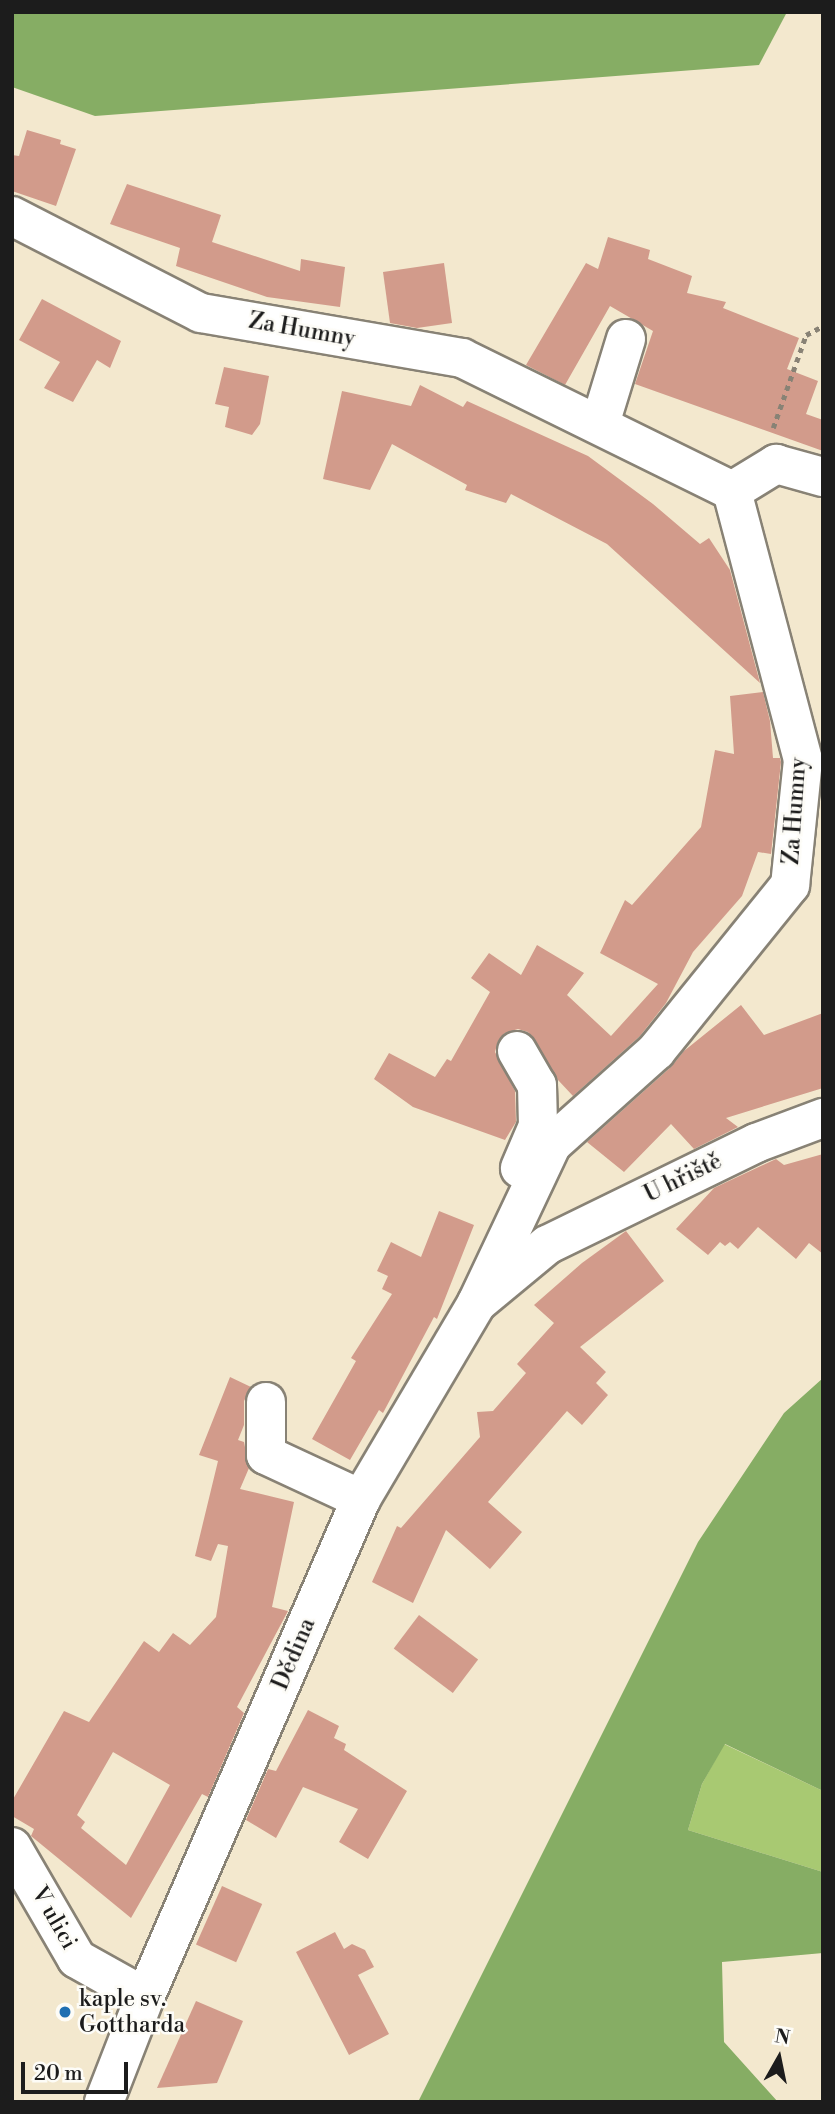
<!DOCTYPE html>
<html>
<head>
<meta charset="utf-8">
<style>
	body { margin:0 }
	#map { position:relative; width:835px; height:2114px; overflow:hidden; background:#f3e8ce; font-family:"Libre Bodoni",serif }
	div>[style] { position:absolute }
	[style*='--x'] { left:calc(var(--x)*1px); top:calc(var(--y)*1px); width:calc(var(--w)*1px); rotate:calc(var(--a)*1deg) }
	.green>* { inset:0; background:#a8c972 }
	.forest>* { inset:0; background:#86ad64 }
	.building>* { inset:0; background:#d29b8b; transform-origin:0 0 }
	.path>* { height:4.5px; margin-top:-2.25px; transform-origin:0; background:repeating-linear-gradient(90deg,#888275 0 5px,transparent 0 10px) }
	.roads { filter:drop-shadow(2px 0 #888275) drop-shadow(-2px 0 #888275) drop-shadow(0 2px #888275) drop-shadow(0 -2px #888275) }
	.minor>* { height:38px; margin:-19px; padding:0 19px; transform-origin:19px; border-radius:19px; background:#fff }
	.dots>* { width:19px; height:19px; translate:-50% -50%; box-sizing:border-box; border:4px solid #fdfcf7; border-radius:50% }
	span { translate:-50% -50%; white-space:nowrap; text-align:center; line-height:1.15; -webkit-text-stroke:5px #fdfcf7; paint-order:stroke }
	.street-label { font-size:23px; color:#1c1c1c }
	.poi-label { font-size:23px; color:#1c1c1c }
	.left { translate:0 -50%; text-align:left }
	.frame { position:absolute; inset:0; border:14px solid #1c1c1c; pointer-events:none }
	.north { position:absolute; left:744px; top:2023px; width:70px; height:70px; -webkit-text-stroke:5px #fdfcf7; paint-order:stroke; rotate:9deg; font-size:19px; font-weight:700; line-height:28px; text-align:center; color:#1c1c1c }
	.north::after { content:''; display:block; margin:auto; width:24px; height:32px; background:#1c1c1c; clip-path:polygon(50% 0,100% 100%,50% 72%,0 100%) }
	.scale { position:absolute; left:21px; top:2062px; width:107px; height:32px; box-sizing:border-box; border:4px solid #1c1c1c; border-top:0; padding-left:9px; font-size:21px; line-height:24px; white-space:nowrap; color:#1c1c1c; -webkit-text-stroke:5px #fdfcf7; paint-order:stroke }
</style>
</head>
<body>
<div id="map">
	<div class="green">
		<i style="clip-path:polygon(724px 1744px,823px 1791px,823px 1872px,688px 1830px,702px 1784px)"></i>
	</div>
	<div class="forest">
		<i style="clip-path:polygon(12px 12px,787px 12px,759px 65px,95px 116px,12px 87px)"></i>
		<i style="clip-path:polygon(823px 1378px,823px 1791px,725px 1744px,702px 1784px,688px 1830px,823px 1872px,823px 1953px,722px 1962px,724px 2042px,778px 2102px,418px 2102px,698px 1542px,784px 1413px)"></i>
	</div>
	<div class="building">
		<i style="clip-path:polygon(27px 130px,61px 140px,60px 144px,76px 149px,56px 206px,12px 191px,12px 155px,19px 156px)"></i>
		<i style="clip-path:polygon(127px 184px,221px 215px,212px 242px,300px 271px,301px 259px,345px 267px,340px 307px,267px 297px,176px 266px,180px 248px,110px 224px)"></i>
		<i style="clip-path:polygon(608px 237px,650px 250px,648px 259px,692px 276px,687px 293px,726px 302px,723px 308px,799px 338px,787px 369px,818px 381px,806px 414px,823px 420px,823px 451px,635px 384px,653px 331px,610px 306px,565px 385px,526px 365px,586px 263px,598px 269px)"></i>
		<i style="clip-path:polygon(444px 263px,452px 323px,417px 328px,390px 323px,383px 272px)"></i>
		<i style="clip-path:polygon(42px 299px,121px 341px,110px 368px,97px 360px,73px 402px,44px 388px,60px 362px,19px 340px)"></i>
		<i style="clip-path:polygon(224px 367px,269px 376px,260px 424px,252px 435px,225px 427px,229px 407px,215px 404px)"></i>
		<i style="clip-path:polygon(420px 385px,463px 407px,467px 401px,588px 456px,653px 504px,700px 544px,709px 538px,730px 570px,760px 683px,607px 544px,511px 494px,506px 503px,465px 490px,467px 485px,392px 444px,370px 490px,323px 479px,342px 391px,411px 406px)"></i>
		<i style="clip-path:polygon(763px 692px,770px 721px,773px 758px,780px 758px,781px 762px,771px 854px,758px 852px,742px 896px,693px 952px,666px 1003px,640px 1036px,573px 1096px,558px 1080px,528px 1032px,518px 1029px,505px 1033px,498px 1041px,495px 1052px,515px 1091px,516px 1122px,505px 1140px,413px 1107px,374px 1079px,389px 1053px,435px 1077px,447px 1059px,451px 1061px,490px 992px,471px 978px,489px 953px,521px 975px,537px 945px,584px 973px,567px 995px,611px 1036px,658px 984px,600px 953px,625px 900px,632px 905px,701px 827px,715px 750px,734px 754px,730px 696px)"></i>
		<i style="clip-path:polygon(741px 1005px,764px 1035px,823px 1013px,823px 1088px,726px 1118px,738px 1127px,694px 1149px,671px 1124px,624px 1172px,587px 1142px,671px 1067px,684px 1051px)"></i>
		<i style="clip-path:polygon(823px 1154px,823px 1254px,809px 1243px,796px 1259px,758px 1227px,738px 1249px,730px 1242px,725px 1246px,720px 1242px,708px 1255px,676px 1229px,714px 1188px,776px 1159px,784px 1165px)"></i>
		<i style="clip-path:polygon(439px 1211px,474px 1225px,437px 1319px,434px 1317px,383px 1413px,379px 1410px,350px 1460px,312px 1439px,356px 1361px,351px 1358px,392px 1294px,382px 1289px,388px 1276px,377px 1271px,391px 1242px,421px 1257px)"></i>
		<i style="clip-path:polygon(626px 1231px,664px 1281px,580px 1347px,606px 1372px,596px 1383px,608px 1395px,582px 1425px,567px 1411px,488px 1502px,522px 1532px,490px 1569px,446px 1530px,413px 1603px,372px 1582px,397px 1526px,401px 1528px,480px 1437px,477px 1412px,493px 1411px,526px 1373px,517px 1364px,554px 1323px,534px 1305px,582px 1263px)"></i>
		<i style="clip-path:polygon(evenodd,230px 1377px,251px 1387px,244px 1401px,244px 1425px,238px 1440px,244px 1442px,249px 1468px,240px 1489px,294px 1502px,272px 1607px,288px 1611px,237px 1707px,244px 1713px,208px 1797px,202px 1794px,131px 1918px,31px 1836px,34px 1829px,12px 1816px,12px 1801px,64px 1711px,89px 1722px,144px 1641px,159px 1652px,173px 1633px,190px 1645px,216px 1617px,228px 1546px,218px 1544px,211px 1561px,195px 1556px,218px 1461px,199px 1455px,230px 1377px,113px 1752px,170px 1785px,126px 1865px,81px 1828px,85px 1822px,77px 1815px,113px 1752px)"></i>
		<i style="left:419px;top:1615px;width:74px;height:42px;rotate:37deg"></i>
		<i style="clip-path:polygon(308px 1710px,339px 1726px,334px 1738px,346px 1744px,344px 1750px,407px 1791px,368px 1859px,339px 1842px,358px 1809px,303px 1787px,276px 1838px,246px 1820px,268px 1769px,276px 1771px)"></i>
		<i style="left:222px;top:1886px;width:44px;height:64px;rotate:24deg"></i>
		<i style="clip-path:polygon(335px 1932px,344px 1949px,352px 1944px,365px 1950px,374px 1967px,358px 1975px,389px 2034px,349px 2055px,296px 1952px)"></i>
		<i style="clip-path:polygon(196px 2001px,243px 2021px,217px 2083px,157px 2088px)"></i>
	</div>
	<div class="path">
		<i style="--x:773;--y:428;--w:99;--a:-70.5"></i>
		<i style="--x:806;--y:335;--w:19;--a:-28"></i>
	</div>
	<div class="roads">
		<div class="minor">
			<i style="--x:12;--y:216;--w:212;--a:27.2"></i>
			<i style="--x:201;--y:313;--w:265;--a:9.8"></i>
			<i style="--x:462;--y:358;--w:301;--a:26.2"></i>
			<i style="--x:732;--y:491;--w:278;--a:75.2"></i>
			<i style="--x:803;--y:760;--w:126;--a:95.9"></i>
			<i style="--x:790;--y:885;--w:213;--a:128.9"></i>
			<i style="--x:656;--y:1051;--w:140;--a:138.2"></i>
			<i style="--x:552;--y:1144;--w:176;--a:115.3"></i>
			<i style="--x:600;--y:424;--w:89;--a:-73"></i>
			<i style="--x:732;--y:491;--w:52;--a:-31.5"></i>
			<i style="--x:776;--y:464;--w:49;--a:15.5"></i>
			<i style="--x:517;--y:1051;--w:39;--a:60"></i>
			<i style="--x:537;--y:1085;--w:41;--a:88.6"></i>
			<i style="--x:538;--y:1126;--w:46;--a:113.2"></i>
			<i style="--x:266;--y:1402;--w:53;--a:90"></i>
			<i style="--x:266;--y:1455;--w:105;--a:24.9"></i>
			<i style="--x:12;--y:1847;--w:129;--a:59.9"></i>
			<i style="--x:77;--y:1959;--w:78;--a:29.2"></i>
			<i style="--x:104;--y:2102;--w:113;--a:-68.7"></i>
			<i style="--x:145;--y:1997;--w:543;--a:-66.55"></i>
			<i style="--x:361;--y:1499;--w:228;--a:-59.4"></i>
			<i style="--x:477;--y:1303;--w:91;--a:-39.6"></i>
			<i style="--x:547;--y:1245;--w:233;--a:-26"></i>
			<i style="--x:756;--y:1143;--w:72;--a:-20.5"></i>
		</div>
	</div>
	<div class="dots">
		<i style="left:65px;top:2012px;background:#1f6fb2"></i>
	</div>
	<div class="street-label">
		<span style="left:302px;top:330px;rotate:10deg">Za Humny</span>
		<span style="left:795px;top:811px;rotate:-86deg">Za Humny</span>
		<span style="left:683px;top:1178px;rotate:-26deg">U hřiště</span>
		<span style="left:294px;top:1654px;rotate:-67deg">Dědina</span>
		<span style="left:54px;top:1918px;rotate:60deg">V ulici</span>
	</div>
	<div class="poi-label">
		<span class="left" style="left:79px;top:2012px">kaple sv.<br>Gottharda</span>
	</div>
	<div class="frame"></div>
	<div class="north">N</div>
	<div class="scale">20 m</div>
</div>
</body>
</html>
